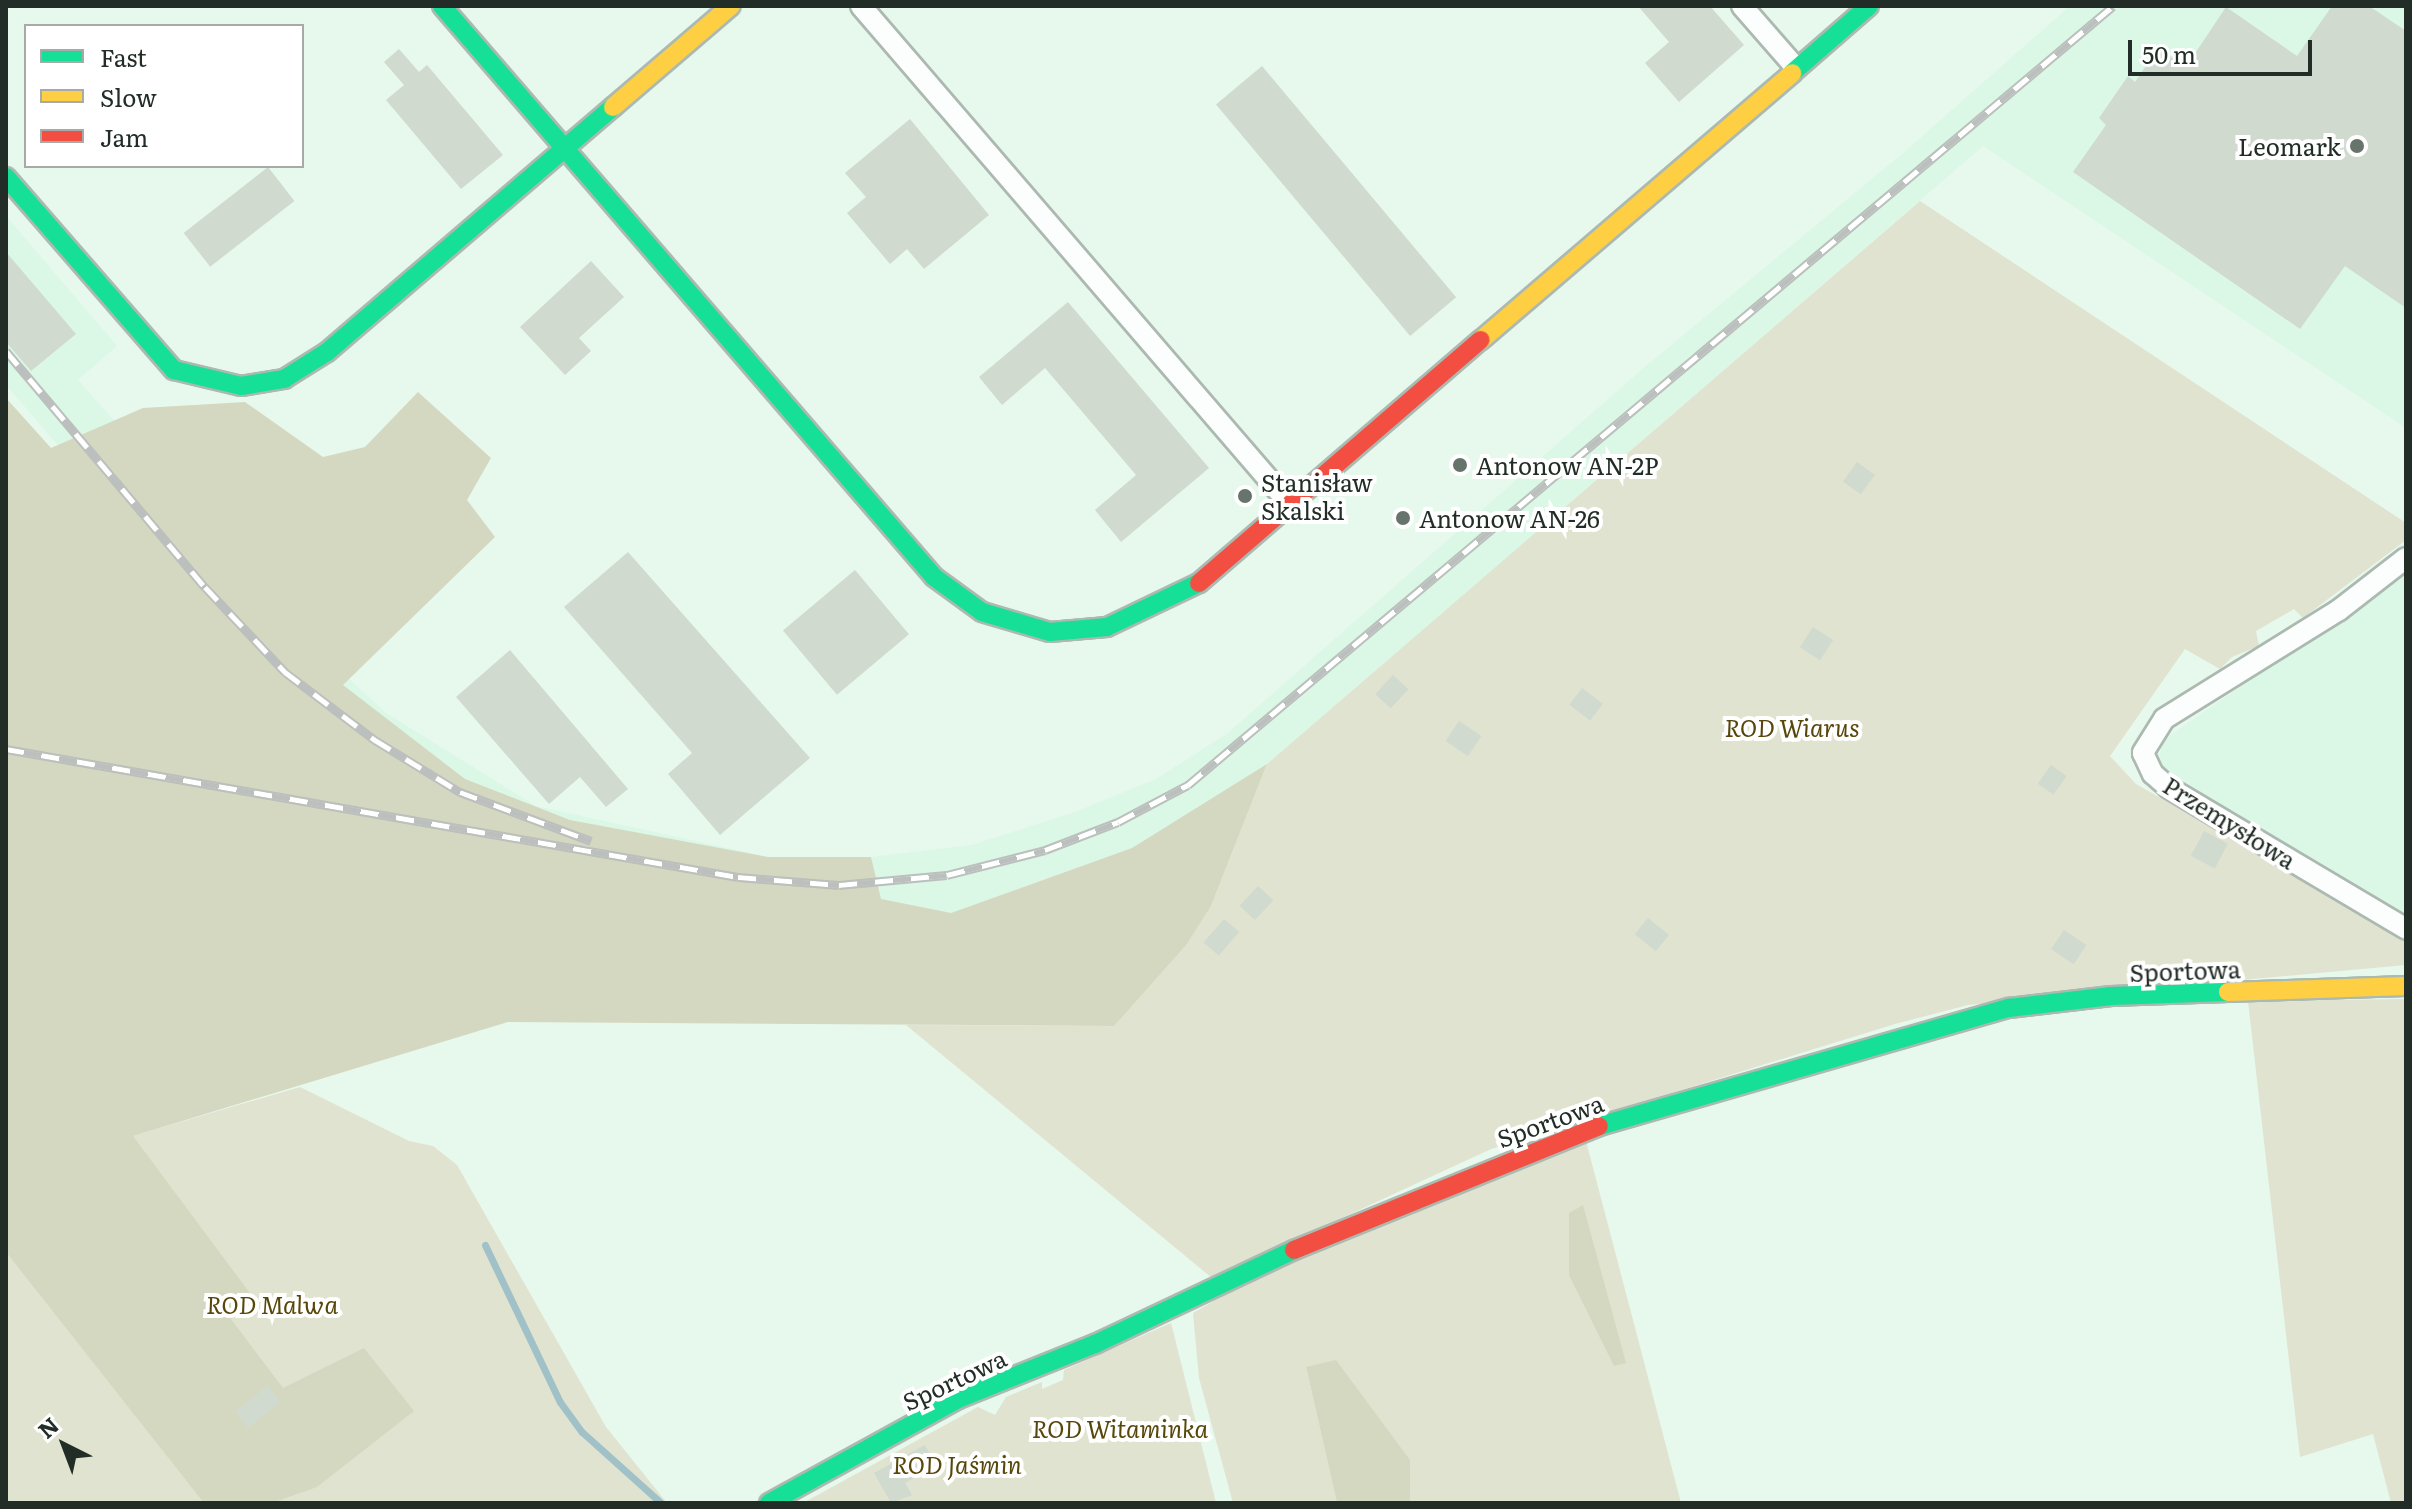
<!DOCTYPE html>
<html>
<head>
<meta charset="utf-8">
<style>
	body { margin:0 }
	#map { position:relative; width:2412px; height:1509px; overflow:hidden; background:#e7f8ed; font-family:Literata,serif }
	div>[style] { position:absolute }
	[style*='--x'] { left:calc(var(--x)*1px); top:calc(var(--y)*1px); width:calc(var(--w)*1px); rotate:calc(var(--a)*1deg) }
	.built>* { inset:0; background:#dbf7e6 }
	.green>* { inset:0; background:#e0e3cf }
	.forest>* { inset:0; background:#d5d8c0 }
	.stream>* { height:7px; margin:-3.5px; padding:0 3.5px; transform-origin:3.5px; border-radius:3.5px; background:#a1c1c8 }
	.building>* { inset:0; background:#d0dacf; transform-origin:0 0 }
	.roads { filter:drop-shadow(2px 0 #acb9b1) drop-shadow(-2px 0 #acb9b1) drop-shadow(0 2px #acb9b1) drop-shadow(0 -2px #acb9b1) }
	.street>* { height:20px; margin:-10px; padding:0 10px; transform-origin:10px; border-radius:10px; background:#fbfefc }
	.fast>* { height:18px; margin:-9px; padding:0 9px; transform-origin:9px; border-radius:9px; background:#16e098 }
	.slow>* { height:18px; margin:-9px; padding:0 9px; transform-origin:9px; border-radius:9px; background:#ffcf43 }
	.jam>* { height:18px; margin:-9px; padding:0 9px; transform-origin:9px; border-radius:9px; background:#f24e42 }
	.rail>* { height:9px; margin-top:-4.5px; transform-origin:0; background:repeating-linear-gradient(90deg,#fff 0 18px,#bbbfbd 0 36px); box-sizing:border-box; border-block:2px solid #bbbfbd }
	.dots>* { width:22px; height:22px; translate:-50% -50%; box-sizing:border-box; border:4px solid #fff; border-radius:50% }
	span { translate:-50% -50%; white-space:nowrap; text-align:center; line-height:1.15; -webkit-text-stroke:8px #fff; paint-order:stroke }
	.poi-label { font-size:24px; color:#212d26 }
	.right { translate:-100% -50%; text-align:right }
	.left { translate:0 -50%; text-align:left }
	.park-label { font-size:24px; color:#57470a; font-style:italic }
	.street-label { font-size:24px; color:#212d26 }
	.frame { position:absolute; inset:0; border:8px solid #212d26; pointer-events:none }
	.legend { position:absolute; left:24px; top:24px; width:280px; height:144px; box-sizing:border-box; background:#fff; border:2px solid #a6aba8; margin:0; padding:10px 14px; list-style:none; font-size:24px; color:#212d26 }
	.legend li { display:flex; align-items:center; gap:16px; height:40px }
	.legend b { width:40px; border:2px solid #a6aba8 }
	.north { position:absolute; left:24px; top:1405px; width:80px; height:80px; -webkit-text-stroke:6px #fff; paint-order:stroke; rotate:318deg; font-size:22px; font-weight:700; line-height:32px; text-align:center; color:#212d26 }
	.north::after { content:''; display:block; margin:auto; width:28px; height:36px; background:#212d26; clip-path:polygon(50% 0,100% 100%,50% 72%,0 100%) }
	.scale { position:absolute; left:2128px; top:40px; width:184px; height:36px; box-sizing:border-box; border:4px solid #212d26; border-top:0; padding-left:10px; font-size:24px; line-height:28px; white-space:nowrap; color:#212d26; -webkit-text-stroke:6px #fff; paint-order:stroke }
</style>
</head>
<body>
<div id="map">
	<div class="built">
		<i style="clip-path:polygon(2070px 6px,2406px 6px,2406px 428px,1983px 146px,1267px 764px,1132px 848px,951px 913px,6px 764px,165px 569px,6px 385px,6px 216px,117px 346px,78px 380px,318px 650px,386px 713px,536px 806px,768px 857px,871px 857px,972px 845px,1075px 812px,1156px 779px,1228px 733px,1640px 371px,1902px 154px)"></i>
		<i style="clip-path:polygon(2406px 572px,2406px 918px,2174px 782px,2159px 761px,2162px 741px)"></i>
	</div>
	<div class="green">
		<i style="clip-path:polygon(1920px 201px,2406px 523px,2406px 540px,2303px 618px,2294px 609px,2256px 631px,2259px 646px,2232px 657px,2220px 669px,2185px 649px,2110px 756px,2136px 784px,2400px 934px,2406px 940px,2406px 965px,1968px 1005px,1895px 1024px,1491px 1149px,1212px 1278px,906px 1025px,1114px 1026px,1211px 906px,1267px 764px)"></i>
		<i style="clip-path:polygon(2406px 999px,2406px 1503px,2391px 1503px,2373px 1434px,2300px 1457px,2248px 1001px)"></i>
		<i style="clip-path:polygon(300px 1087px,409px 1141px,433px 1146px,457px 1165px,606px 1427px,667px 1503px,6px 1503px,6px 1173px)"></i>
		<i style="clip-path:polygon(1586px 1141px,1681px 1503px,1410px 1503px,1410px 1460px,1306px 1367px,1337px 1503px,1233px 1503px,1199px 1378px,1193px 1313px,1266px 1271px)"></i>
		<i style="clip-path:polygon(1171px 1323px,1216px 1503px,803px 1503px,978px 1407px,995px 1415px,1006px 1397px,1042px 1382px,1042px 1389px,1063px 1380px,1064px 1370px)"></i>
	</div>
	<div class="forest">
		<i style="clip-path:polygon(418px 392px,491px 458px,467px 500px,495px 537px,343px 685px,465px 779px,570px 820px,768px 857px,871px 857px,881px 899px,951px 913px,1132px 848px,1267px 764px,1211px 906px,1186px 945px,1114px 1026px,508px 1022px,133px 1136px,255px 1300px,231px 1319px,283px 1388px,364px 1348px,414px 1411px,317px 1487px,272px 1503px,204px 1503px,6px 1252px,6px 398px,51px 448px,143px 408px,245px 402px,323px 457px,365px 447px)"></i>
		<i style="clip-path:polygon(1583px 1205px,1626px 1363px,1614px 1366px,1569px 1275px,1569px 1213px)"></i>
		<i style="clip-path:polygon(1336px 1360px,1410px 1460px,1410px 1503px,1337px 1503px,1306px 1367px)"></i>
	</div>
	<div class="stream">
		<i style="--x:485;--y:1245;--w:174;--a:64.5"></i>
		<i style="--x:560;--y:1402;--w:37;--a:54"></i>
		<i style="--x:582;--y:1432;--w:106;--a:41.9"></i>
	</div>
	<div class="building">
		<i style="clip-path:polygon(1638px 6px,1710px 6px,1744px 45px,1679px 102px,1645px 63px,1669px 42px)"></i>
		<i style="clip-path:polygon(2332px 6px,2369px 6px,2406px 31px,2406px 308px,2345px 266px,2300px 329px,2073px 172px,2106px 125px,2099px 118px,2128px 76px,2135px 82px,2158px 48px,2186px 67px,2226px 7px,2297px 56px)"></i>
		<i style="clip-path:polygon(399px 49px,419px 72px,427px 65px,503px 155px,461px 189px,386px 100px,404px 85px,384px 62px)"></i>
		<i style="left:1262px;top:66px;width:302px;height:60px;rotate:50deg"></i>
		<i style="clip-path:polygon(910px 119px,989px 215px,924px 269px,907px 249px,890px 264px,847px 213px,866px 197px,845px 173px)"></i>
		<i style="left:268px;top:167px;width:43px;height:107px;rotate:52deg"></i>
		<i style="clip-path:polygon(6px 252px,76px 334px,31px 371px,6px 342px)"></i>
		<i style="clip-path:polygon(591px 261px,624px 297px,579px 338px,591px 351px,565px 375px,520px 327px)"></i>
		<i style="clip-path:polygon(1068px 302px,1209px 468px,1121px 542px,1095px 510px,1136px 475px,1045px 368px,1002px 405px,979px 377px)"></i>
		<i style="left:1857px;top:462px;width:22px;height:24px;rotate:36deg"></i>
		<i style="clip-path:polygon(628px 552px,810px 758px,720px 835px,668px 774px,692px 753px,564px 607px)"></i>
		<i style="left:855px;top:570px;width:84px;height:94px;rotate:50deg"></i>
		<i style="left:1813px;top:627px;width:24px;height:24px;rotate:33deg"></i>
		<i style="clip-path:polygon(510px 650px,628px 789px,606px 807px,580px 777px,549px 804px,456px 697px)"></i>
		<i style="left:1393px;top:675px;width:21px;height:26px;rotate:43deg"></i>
		<i style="left:1582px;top:688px;width:26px;height:21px;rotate:37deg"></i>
		<i style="left:1459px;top:721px;width:27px;height:24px;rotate:34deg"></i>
		<i style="left:2051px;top:765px;width:19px;height:23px;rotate:35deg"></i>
		<i style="left:2204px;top:831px;width:27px;height:28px;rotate:28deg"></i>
		<i style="left:1258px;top:886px;width:21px;height:27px;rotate:43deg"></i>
		<i style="left:1648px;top:918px;width:27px;height:21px;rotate:39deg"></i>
		<i style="left:1224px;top:919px;width:20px;height:31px;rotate:41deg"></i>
		<i style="left:2064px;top:930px;width:27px;height:23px;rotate:34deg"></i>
		<i style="left:267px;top:1386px;width:21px;height:41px;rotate:51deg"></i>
		<i style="clip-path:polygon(925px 1445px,936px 1466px,905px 1483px,912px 1495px,891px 1503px,874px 1473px)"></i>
	</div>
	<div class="roads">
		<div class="street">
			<i style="--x:861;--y:6;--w:656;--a:49.27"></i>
			<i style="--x:1742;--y:6;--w:82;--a:48.9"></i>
			<i style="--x:2406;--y:558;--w:85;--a:142.2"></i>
			<i style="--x:2339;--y:610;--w:206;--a:148.1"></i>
			<i style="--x:2164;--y:719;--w:40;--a:122"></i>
			<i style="--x:2143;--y:753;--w:23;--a:65"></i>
			<i style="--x:2153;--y:774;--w:21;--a:41"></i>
			<i style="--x:2169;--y:788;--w:276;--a:30.7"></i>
		</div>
		<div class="fast">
			<i style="--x:442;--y:6;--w:754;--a:49.25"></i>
			<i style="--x:934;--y:577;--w:59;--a:36.1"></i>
			<i style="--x:982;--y:612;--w:71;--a:16.4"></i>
			<i style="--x:1050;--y:632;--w:57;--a:-5"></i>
			<i style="--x:1107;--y:627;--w:102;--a:-25.6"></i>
			<i style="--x:1792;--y:73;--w:102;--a:-41"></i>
			<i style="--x:6;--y:177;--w:256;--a:49"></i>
			<i style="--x:174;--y:370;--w:69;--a:13.4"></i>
			<i style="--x:241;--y:386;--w:44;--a:-9.2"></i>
			<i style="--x:284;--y:379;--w:51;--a:-32.1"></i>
			<i style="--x:327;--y:352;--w:377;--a:-40.6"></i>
			<i style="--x:1599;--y:1126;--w:427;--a:-16.1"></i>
			<i style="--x:2009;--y:1008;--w:103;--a:-6.7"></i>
			<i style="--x:2111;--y:996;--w:117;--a:-2"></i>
			<i style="--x:769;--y:1503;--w:216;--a:-28.8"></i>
			<i style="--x:958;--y:1399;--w:148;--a:-21.9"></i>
			<i style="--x:1095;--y:1344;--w:220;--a:-25.3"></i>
		</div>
		<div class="slow">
			<i style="--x:613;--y:107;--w:155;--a:-40.6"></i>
			<i style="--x:1481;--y:340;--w:410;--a:-40.6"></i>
			<i style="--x:2228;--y:992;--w:178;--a:-1.9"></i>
		</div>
		<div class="jam">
			<i style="--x:1199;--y:583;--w:372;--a:-40.8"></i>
			<i style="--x:1294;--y:1250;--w:329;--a:-22.1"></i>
		</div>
	</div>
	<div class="rail">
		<i style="--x:6;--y:351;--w:309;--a:49.9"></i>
		<i style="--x:205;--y:587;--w:117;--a:46.7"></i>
		<i style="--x:285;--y:672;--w:113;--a:37.1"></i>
		<i style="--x:375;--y:740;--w:100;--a:31.5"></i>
		<i style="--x:460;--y:792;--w:140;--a:20.5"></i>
		<i style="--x:6;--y:749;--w:743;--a:9.92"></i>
		<i style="--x:738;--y:877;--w:101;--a:4.5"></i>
		<i style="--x:839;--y:885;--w:108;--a:-5.3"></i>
		<i style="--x:947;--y:875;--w:101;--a:-14.3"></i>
		<i style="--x:1045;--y:850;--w:78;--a:-21"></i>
		<i style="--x:1118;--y:822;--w:79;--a:-27.9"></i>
		<i style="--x:1188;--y:785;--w:1209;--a:-40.1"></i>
	</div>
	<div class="dots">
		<i style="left:2357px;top:146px;background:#66746c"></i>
		<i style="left:1460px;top:465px;background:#66746c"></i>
		<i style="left:1245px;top:496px;background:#66746c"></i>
		<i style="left:1403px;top:518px;background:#66746c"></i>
	</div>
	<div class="poi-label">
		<span class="right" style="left:2341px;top:146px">Leomark</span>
		<span class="left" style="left:1476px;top:465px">Antonow AN-2P</span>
		<span class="left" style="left:1261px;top:496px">Stanisław<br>Skalski</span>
		<span class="left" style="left:1419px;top:518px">Antonow AN-26</span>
	</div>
	<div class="park-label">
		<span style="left:1792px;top:727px">ROD Wiarus</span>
		<span style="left:272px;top:1304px">ROD Malwa</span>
		<span style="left:1120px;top:1428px">ROD Witaminka</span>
		<span style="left:957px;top:1464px">ROD Jaśmin</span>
	</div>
	<div class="street-label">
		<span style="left:2230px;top:822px;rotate:32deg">Przemysłowa</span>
		<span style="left:2185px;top:970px;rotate:-2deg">Sportowa</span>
		<span style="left:1550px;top:1120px;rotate:-20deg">Sportowa</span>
		<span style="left:954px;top:1379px;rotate:-25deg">Sportowa</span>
	</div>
	<div class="frame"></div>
	<ul class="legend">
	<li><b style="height:10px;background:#16e098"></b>Fast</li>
	<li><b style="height:10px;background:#ffcf43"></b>Slow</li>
	<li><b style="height:10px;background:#f24e42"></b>Jam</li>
	</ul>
	<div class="north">N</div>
	<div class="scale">50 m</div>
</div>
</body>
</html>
